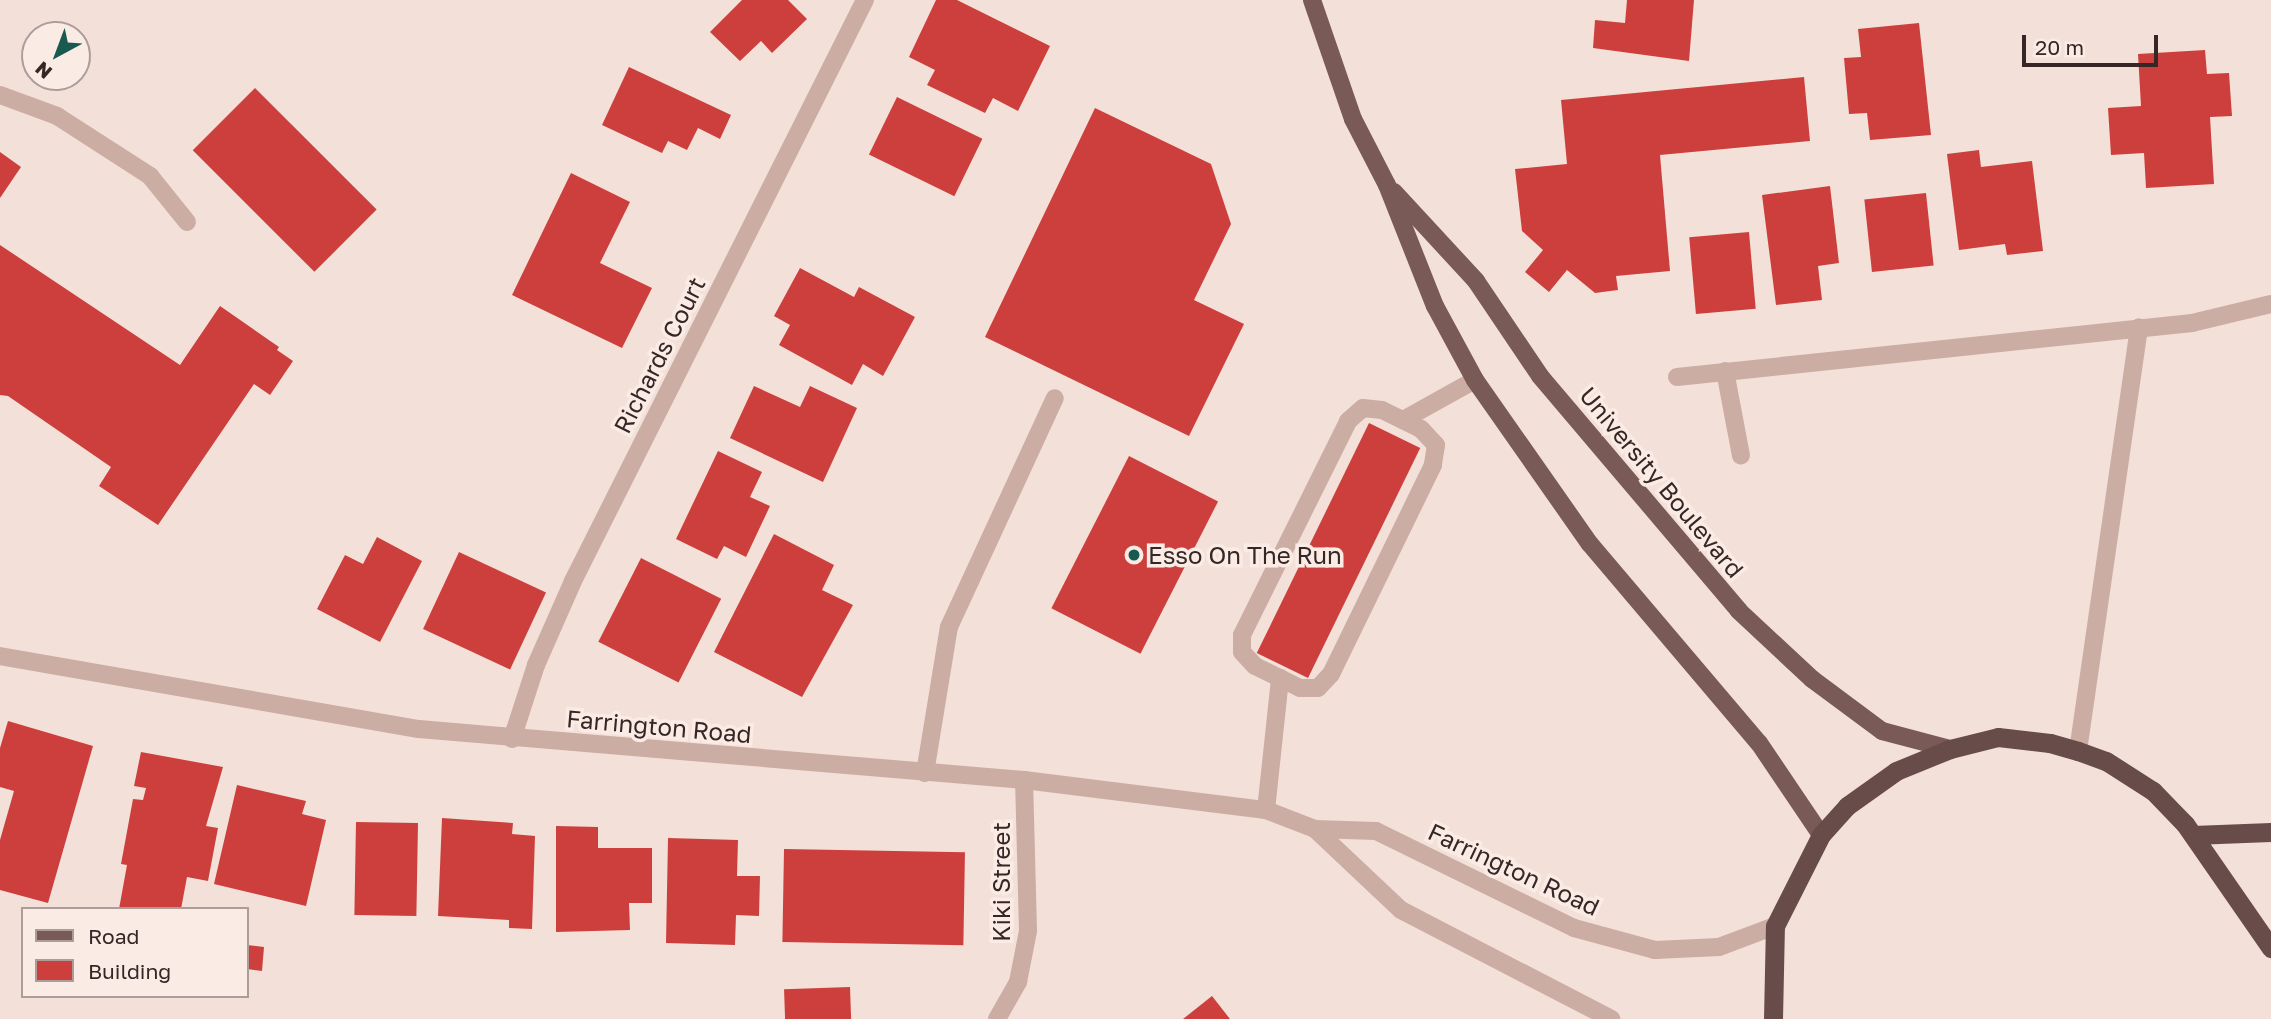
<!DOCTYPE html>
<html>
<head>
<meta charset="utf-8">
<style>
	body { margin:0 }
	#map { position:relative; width:2271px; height:1019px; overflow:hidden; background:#f3e0d8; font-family:"Golos Text",sans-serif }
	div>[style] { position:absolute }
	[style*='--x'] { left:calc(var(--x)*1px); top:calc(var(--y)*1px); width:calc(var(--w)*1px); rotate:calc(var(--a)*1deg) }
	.building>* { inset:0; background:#cd3f3c; transform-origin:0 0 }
	.service>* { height:18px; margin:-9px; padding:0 9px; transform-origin:9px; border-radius:9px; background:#cbada4 }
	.minor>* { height:18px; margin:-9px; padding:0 9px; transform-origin:9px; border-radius:9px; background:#cbada4 }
	.tertiary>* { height:18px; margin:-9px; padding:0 9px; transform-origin:9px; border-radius:9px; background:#cbada4 }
	.primary>* { height:18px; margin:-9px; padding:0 9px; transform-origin:9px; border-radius:9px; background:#795a56 }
	.trunk>* { height:19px; margin:-9.5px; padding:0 9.5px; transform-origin:9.5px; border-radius:9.5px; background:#684c49 }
	.dots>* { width:19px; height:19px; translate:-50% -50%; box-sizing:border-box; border:4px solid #faebe5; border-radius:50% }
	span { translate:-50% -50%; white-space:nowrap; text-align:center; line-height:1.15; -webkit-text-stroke:7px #faebe5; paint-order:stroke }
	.street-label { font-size:24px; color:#362726 }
	.poi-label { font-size:24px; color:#362726 }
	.left { translate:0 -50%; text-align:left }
	.legend { position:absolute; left:21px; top:907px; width:228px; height:91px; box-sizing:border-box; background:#faebe5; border:2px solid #ac9d99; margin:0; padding:9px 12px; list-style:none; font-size:21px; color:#362726 }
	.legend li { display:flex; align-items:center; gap:14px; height:35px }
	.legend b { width:35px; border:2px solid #ac9d99 }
	.north { position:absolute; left:21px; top:21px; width:70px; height:70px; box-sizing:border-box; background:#faebe5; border:2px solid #ac9d99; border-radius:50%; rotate:221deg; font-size:19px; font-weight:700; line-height:28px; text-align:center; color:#362726 }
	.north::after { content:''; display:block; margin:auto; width:24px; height:32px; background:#195a50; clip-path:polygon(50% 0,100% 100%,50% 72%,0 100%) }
	.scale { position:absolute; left:2022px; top:35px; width:136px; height:32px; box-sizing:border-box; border:4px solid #362726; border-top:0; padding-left:9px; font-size:21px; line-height:24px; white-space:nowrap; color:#362726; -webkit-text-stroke:5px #faebe5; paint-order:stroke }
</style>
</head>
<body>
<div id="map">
	<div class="building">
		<i style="clip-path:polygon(742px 0,788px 0,807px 19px,772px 53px,761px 41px,740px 61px,710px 32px)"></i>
		<i style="clip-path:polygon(936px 0,957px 0,1050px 46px,1018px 111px,993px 98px,985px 113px,927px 85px,935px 70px,909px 57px)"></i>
		<i style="clip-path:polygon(1627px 0,1694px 0,1689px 61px,1593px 48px,1595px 20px,1625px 23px)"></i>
		<i style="clip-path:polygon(1919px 23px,1931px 135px,1870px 140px,1867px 113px,1849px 114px,1844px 58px,1861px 57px,1858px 29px)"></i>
		<i style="clip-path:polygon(2205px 50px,2207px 74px,2229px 73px,2232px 116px,2210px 117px,2214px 184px,2146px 188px,2144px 153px,2111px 155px,2108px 108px,2141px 106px,2138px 54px)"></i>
		<i style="clip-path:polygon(629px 67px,731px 115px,720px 139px,698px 128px,687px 150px,668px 141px,662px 153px,602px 125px)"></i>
		<i style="clip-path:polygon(1804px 77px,1810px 141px,1660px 155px,1670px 271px,1616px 276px,1618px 290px,1595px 293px,1567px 270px,1549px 292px,1525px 272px,1543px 250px,1522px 231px,1515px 169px,1567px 164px,1561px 100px)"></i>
		<i style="left:255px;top:88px;width:172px;height:88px;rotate:45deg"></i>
		<i style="left:897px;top:97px;width:95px;height:64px;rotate:26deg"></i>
		<i style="clip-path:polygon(1095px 108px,1211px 164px,1231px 224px,1194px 300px,1244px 324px,1189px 436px,985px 337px)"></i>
		<i style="clip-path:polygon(1979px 150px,1981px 167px,2032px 161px,2043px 251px,2007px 255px,2005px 244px,1959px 250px,1947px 154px)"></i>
		<i style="clip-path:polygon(0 152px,21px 167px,0 198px)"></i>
		<i style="clip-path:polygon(571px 173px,630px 202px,600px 263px,652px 288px,622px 348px,512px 295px)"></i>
		<i style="clip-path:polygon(1830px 186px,1839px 263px,1818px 266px,1822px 300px,1776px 305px,1762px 195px)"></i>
		<i style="left:1926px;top:193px;width:73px;height:62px;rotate:84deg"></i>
		<i style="left:1749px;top:232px;width:77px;height:60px;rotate:85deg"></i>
		<i style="clip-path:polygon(0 245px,180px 365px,220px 306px,279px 347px,277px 350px,293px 361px,270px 395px,254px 384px,158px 525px,99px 486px,111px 467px,8px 396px,0 395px)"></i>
		<i style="clip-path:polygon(800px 268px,854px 297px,859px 287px,915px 317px,883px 376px,863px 364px,852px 385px,779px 345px,790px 325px,774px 316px)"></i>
		<i style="clip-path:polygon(754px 386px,800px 407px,810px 386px,857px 408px,823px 482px,730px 438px)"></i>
		<i style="left:1369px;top:423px;width:57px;height:256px;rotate:26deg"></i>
		<i style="clip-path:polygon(718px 451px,762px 472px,750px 497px,770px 506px,746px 557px,724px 546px,717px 559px,676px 539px)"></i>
		<i style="left:1129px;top:456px;width:100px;height:171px;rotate:27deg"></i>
		<i style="clip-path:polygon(774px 534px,834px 565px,822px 590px,853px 605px,802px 697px,714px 652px)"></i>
		<i style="clip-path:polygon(377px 537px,422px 561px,380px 642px,317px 609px,345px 555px,363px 564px)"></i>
		<i style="left:459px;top:552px;width:96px;height:85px;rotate:25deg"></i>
		<i style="left:641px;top:558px;width:90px;height:94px;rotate:27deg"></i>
		<i style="clip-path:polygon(8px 721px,93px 746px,48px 903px,0 890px,0 840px,14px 791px,0 787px,0 748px)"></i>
		<i style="clip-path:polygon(141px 752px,223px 767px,206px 826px,218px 828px,208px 881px,187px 877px,181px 909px,119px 909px,127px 865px,121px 864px,133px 799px,143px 800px,146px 788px,134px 786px)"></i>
		<i style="clip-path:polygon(237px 785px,306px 801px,302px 814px,326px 820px,306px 906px,214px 884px)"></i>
		<i style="clip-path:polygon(442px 818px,513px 823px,512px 834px,535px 836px,532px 929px,509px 928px,509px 920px,438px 916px)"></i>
		<i style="left:356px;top:822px;width:62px;height:93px;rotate:1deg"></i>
		<i style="clip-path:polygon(556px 826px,598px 827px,598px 848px,652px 848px,652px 903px,629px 903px,630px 930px,556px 932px)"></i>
		<i style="clip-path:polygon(668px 838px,738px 840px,737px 876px,760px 876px,759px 916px,736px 915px,735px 945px,666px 943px)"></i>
		<i style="left:784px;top:849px;width:181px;height:93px;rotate:1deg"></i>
		<i style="clip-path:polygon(247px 945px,264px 947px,262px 971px,247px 969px)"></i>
		<i style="left:850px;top:987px;width:32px;height:66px;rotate:88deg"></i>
		<i style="clip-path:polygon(1212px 996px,1230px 1019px,1183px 1019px)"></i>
	</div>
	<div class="service">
		<i style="--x:0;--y:95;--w:61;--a:20.2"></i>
		<i style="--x:57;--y:116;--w:111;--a:32.8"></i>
		<i style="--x:150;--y:176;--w:59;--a:51.2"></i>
		<i style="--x:1677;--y:377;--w:518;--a:-5.99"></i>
		<i style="--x:2192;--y:323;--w:81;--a:-13.5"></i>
		<i style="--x:1363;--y:408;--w:19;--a:6"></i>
		<i style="--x:1382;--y:410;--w:43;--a:26"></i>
		<i style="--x:1421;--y:429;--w:22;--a:47"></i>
		<i style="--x:1436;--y:445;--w:20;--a:99"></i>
		<i style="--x:1433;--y:465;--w:233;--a:116"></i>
		<i style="--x:1331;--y:674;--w:19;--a:133"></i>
		<i style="--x:1318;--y:688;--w:18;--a:180"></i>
		<i style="--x:1300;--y:688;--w:50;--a:-153.9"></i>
		<i style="--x:1255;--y:666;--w:19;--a:-133"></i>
		<i style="--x:1242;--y:652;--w:17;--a:-90"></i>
		<i style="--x:1242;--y:635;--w:239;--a:-63.6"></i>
		<i style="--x:1348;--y:421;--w:20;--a:-41"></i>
		<i style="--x:1403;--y:420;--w:82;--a:-29.1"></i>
		<i style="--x:2078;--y:751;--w:428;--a:-81.8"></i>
		<i style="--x:925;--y:773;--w:148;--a:-80.7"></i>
		<i style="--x:949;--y:627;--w:252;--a:-65.2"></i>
		<i style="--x:1266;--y:810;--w:133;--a:-83.9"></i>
	</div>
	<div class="minor">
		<i style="--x:1725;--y:371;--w:86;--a:79.3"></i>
		<i style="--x:512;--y:739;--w:78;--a:-72"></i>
		<i style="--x:536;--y:665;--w:92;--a:-66.2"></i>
		<i style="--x:573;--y:581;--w:650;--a:-63.32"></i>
		<i style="--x:997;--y:1019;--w:43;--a:-60.4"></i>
		<i style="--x:1018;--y:982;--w:52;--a:-78.9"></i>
		<i style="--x:1028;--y:931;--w:151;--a:-91.5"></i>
	</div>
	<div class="tertiary">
		<i style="--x:0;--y:656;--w:425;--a:9.9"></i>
		<i style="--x:419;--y:729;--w:607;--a:4.82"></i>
		<i style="--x:1024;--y:780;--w:244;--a:7.1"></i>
		<i style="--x:1266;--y:810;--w:53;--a:21.2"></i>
		<i style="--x:1315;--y:829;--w:61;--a:1.9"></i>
		<i style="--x:1376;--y:831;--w:220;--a:26.1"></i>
		<i style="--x:1574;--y:928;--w:84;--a:15.2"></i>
		<i style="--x:1655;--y:950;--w:64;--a:-2.7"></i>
		<i style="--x:1719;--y:947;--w:60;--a:-20.6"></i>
		<i style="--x:1315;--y:829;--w:118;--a:43.3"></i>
		<i style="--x:1401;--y:910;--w:237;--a:27.4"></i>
	</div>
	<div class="primary">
		<i style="--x:1312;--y:0;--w:126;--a:71"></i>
		<i style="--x:1353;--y:119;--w:74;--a:62.7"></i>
		<i style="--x:1387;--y:185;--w:130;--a:68.4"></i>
		<i style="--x:1435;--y:306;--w:84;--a:61.6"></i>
		<i style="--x:1475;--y:380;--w:200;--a:55"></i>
		<i style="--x:1590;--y:544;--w:261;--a:49.7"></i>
		<i style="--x:1759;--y:743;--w:111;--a:56"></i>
		<i style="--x:1394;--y:192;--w:121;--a:47.3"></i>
		<i style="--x:1476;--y:281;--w:115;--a:56"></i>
		<i style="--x:1540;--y:376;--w:308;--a:49.7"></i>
		<i style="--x:1739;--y:611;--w:100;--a:43"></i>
		<i style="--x:1812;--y:679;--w:87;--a:36.6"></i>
		<i style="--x:1882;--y:731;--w:70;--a:14.8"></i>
	</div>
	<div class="trunk">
		<i style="--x:2193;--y:835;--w:78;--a:-2.2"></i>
		<i style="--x:1773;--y:1019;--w:93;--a:-88.8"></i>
		<i style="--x:1775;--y:926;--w:102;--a:-63.2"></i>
		<i style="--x:1821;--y:835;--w:39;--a:-48"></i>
		<i style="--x:1847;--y:806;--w:60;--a:-35.5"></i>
		<i style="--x:1896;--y:771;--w:58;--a:-22.2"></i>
		<i style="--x:1950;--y:749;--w:49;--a:-14"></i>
		<i style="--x:1998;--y:737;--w:52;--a:6.6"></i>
		<i style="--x:2050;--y:743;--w:29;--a:16"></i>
		<i style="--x:2078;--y:751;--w:30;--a:20"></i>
		<i style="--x:2106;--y:761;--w:56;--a:32.6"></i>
		<i style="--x:2153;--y:791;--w:46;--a:45.9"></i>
		<i style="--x:2185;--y:824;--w:151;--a:55.3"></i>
	</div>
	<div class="dots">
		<i style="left:1134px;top:555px;background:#195a50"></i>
	</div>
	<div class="street-label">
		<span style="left:659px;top:355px;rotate:-63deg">Richards Court</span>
		<span style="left:1662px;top:482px;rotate:50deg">University Boulevard</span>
		<span style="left:659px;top:726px;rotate:5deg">Farrington Road</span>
		<span style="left:1514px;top:869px;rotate:25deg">Farrington Road</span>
		<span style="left:1001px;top:882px;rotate:-90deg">Kiki Street</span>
	</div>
	<div class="poi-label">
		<span class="left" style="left:1148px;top:555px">Esso On The Run</span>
	</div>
	<ul class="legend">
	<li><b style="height:9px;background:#795a56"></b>Road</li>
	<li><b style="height:19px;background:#cd3f3c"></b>Building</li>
	</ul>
	<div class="north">N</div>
	<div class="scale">20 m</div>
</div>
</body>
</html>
